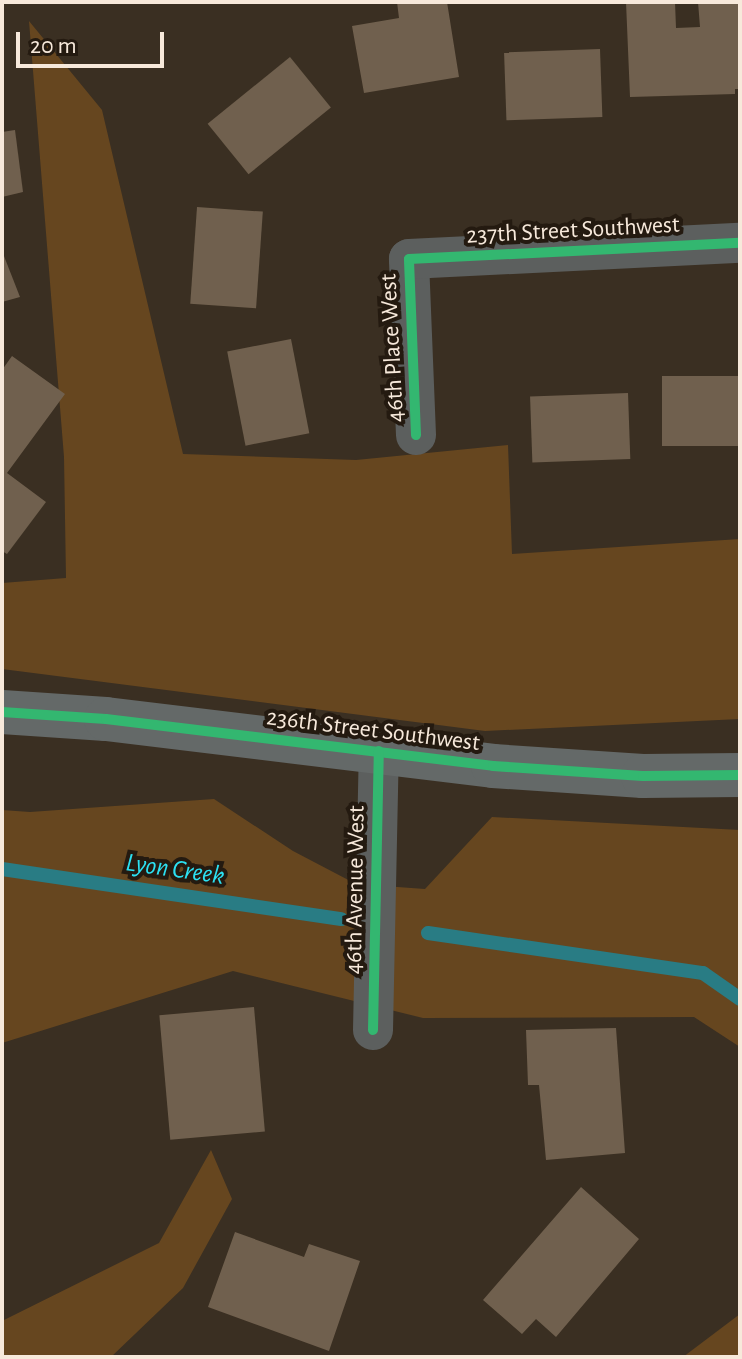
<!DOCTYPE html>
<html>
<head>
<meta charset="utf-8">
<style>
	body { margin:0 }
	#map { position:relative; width:742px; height:1359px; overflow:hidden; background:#3a2f22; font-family:"Alegreya Sans",sans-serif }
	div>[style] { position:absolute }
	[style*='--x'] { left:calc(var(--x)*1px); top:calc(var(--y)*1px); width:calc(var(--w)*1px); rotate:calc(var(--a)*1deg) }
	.green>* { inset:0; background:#66461f }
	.stream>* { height:14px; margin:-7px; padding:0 7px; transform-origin:7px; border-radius:7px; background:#297c84 }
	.building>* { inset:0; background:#70604e; transform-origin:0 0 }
	.minor>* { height:40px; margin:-20px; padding:0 20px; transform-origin:20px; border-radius:20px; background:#5c5f5e }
	.secondary>* { height:44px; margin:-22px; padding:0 22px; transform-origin:22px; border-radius:22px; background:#646968 }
	.cycleway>* { height:10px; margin:-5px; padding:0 5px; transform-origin:5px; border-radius:5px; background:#33b770 }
	span { translate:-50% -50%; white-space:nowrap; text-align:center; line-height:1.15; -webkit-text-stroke:8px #241a10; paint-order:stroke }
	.street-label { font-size:24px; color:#f7e9db }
	.water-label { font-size:26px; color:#2ce1f3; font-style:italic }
	.frame { position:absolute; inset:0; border:4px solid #f7e9db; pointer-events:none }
	.scale { position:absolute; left:16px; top:32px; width:148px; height:36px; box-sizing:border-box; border:4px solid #f7e9db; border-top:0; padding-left:10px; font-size:24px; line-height:28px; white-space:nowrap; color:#f7e9db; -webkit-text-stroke:6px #241a10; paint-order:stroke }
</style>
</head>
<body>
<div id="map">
	<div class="green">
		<i style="clip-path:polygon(29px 21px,102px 110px,183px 454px,356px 460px,508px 445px,512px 554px,740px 539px,740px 719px,485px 731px,2px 669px,2px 583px,66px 578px,64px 457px)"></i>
		<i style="clip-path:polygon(214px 799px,293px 851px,356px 884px,425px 889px,492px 817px,740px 830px,740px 1047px,694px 1017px,423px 1018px,233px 971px,2px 1043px,2px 810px,30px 812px)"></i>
		<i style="clip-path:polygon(211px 1150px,232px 1199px,183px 1288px,111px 1357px,2px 1357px,2px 1321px,159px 1243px)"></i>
		<i style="clip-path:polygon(740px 1314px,740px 1357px,683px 1357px)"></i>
	</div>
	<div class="stream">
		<i style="--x:2;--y:869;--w:343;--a:8.4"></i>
		<i style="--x:428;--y:933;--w:278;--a:8.3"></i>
		<i style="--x:703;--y:973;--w:45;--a:35.1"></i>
	</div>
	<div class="building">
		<i style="clip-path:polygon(397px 2px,447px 2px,459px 77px,364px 93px,352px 26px,399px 18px)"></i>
		<i style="clip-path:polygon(626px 2px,675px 2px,676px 28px,700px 27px,698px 2px,740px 2px,740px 89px,735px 89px,735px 94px,630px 97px)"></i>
		<i style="left:600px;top:49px;width:68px;height:96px;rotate:88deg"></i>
		<i style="left:290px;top:57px;width:65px;height:106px;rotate:51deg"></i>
		<i style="clip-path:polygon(15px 130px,23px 192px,2px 197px,2px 132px)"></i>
		<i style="left:197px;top:207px;width:66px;height:97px;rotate:4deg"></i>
		<i style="clip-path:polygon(2px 251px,20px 297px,2px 302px)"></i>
		<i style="left:291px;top:339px;width:96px;height:65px;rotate:79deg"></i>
		<i style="clip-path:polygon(12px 356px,65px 394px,7px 473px,46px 502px,7px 554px,2px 551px,2px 370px)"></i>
		<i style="left:740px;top:376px;width:70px;height:78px;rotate:90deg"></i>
		<i style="left:628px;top:393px;width:66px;height:98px;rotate:88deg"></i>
		<i style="left:254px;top:1007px;width:125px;height:95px;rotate:85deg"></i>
		<i style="clip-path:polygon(616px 1028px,625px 1153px,546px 1160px,539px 1085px,528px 1085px,526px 1030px)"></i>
		<i style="clip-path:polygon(581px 1187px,639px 1239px,556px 1337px,536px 1319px,522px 1334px,483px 1300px)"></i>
		<i style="clip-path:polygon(235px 1232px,304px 1257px,309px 1244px,360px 1261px,329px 1351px,208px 1307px)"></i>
	</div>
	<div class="minor">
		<i style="--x:416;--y:435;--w:176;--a:-92.3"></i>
		<i style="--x:409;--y:259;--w:331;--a:-2.8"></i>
		<i style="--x:373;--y:1030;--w:279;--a:-88.8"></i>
	</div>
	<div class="secondary">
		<i style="--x:2;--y:712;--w:104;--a:3.9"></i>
		<i style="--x:106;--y:719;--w:390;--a:6.9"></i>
		<i style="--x:493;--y:766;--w:150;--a:3.8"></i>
		<i style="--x:643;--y:776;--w:97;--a:-0.6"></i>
	</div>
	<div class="cycleway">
		<i style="--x:416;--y:435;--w:176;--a:-92.3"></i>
		<i style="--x:409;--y:259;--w:331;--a:-2.8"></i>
		<i style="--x:2;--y:712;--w:104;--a:3.9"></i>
		<i style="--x:106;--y:719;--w:390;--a:6.9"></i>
		<i style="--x:493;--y:766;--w:150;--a:3.8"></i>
		<i style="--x:643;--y:776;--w:97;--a:-0.6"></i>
		<i style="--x:373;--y:1030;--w:279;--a:-88.8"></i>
	</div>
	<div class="street-label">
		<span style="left:573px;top:231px;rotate:-3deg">237th Street Southwest</span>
		<span style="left:393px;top:348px;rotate:-93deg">46th Place West</span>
		<span style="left:373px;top:731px;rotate:7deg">236th Street Southwest</span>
		<span style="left:356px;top:890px;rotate:-89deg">46th Avenue West</span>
	</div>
	<div class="water-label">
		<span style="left:175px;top:870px;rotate:8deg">Lyon Creek</span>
	</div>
	<div class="frame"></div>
	<div class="scale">20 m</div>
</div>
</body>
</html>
